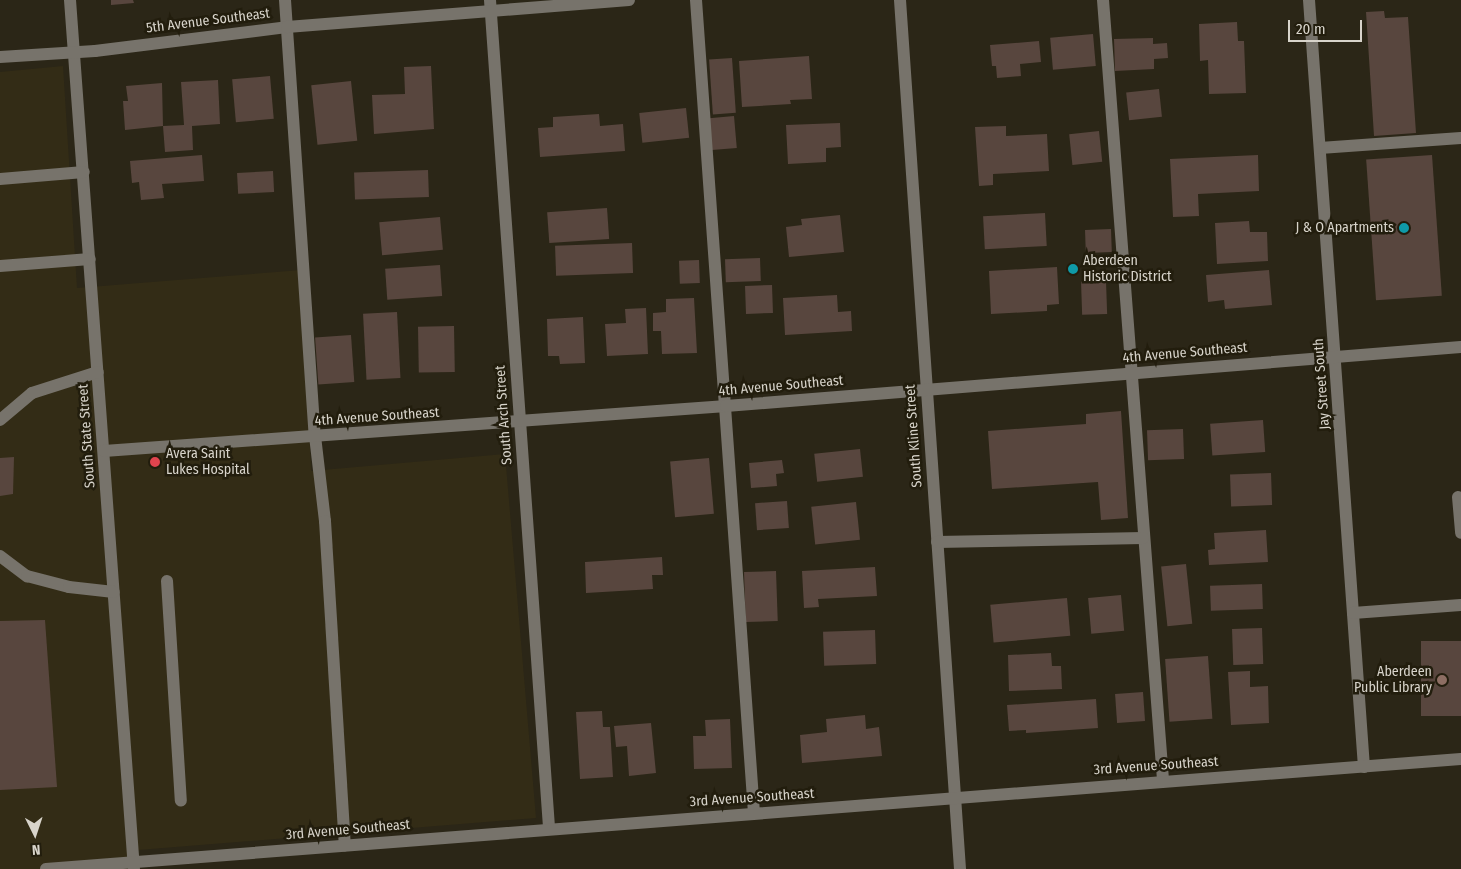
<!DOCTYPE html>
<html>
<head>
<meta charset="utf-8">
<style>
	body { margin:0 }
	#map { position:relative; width:1461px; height:869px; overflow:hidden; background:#2b2617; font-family:"Fira Sans Condensed",sans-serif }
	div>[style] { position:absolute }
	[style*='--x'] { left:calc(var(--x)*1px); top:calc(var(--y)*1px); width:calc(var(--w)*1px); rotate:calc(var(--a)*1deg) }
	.built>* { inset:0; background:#332c16 }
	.building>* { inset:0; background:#58463e; transform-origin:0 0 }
	.minor>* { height:12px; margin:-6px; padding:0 6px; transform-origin:6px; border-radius:6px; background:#77736b }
	.dots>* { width:14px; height:14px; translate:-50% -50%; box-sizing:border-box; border:2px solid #221d0d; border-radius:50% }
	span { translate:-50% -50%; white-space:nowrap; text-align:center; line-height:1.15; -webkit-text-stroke:5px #221d0d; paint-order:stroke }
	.street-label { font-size:14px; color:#d8d4cb }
	.poi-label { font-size:14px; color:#d8d4cb }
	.right { translate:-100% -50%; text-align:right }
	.left { translate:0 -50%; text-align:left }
	.north { position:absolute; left:10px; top:809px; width:50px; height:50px; -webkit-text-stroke:4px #221d0d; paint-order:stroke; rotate:176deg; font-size:14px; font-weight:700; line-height:20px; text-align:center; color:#d8d4cb }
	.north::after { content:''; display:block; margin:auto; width:18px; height:22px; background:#d8d4cb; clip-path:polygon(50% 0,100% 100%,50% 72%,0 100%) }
	.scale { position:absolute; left:1288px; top:20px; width:74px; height:22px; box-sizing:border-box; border:2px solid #d8d4cb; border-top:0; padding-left:6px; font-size:15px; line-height:18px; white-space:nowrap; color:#d8d4cb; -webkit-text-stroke:4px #221d0d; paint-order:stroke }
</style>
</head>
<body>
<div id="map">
	<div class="built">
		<i style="clip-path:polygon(63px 66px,77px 288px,302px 270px,311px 471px,505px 454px,536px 818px,138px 850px,138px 869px,0 869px,0 72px)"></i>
	</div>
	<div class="building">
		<i style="clip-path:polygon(111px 0,133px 0,134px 3px,111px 5px)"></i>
		<i style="clip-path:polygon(1384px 11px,1385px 18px,1408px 17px,1416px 133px,1374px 136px,1366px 12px)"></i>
		<i style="clip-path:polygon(1237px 22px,1238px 41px,1244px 41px,1246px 93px,1209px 94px,1208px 60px,1200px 61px,1199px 24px)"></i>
		<i style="left:1093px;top:34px;width:32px;height:43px;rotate:85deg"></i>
		<i style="clip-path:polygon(1153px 38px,1153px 44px,1167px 43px,1168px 58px,1154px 59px,1154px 69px,1115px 71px,1114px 39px)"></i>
		<i style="clip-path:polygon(1039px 41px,1041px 62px,1020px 64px,1021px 76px,997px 78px,996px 66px,992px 66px,990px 45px)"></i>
		<i style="clip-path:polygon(809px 56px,812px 99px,790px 100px,791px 104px,742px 107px,739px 61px)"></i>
		<i style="left:732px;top:58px;width:55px;height:23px;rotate:86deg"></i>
		<i style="clip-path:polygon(431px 66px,434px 129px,374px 134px,372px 95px,405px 94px,404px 67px)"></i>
		<i style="left:270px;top:76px;width:43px;height:38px;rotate:85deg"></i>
		<i style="clip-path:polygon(218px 80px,220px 124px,192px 126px,193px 150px,165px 152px,163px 126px,184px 125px,181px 82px)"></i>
		<i style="left:351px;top:81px;width:60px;height:40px;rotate:84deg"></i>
		<i style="clip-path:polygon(162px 83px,163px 126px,125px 130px,123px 101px,128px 101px,126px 86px)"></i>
		<i style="left:1159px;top:89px;width:28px;height:33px;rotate:84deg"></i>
		<i style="left:686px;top:108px;width:30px;height:47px;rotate:84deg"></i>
		<i style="clip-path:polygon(599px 114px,600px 126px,623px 124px,625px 151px,540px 157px,538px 128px,553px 127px,553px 117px)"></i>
		<i style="left:734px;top:116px;width:32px;height:25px;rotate:85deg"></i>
		<i style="clip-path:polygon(840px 123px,841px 147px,826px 148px,826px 162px,788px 164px,786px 125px)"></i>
		<i style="clip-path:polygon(1006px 126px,1006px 136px,1047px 134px,1049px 171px,993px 174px,993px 185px,979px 186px,975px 127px)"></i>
		<i style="left:1099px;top:131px;width:31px;height:30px;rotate:84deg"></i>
		<i style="clip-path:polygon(202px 155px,204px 181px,162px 184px,164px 198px,141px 200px,139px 182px,132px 183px,130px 161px)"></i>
		<i style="clip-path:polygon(1258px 155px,1259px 191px,1198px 194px,1199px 216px,1173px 217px,1170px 159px)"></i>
		<i style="left:1432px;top:155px;width:141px;height:66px;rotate:86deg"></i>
		<i style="left:428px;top:170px;width:27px;height:74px;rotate:88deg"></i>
		<i style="left:273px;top:171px;width:21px;height:36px;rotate:87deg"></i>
		<i style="left:607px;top:208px;width:31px;height:60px;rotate:86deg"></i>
		<i style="left:1045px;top:213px;width:33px;height:62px;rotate:87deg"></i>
		<i style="clip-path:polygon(840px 215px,844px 252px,789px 257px,786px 227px,802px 225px,801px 219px)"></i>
		<i style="left:440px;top:217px;width:33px;height:61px;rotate:85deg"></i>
		<i style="clip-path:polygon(1249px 221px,1250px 232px,1267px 232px,1268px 261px,1217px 264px,1215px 223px)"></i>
		<i style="left:1111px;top:229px;width:23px;height:26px;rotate:88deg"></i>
		<i style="left:632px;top:243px;width:30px;height:77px;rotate:88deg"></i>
		<i style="left:760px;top:258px;width:23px;height:35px;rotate:88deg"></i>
		<i style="left:699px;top:260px;width:23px;height:20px;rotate:88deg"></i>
		<i style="left:440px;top:265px;width:31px;height:55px;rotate:86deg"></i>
		<i style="clip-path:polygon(1057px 267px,1059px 304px,1047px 305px,1047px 311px,991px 314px,989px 271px)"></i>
		<i style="clip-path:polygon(1269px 270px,1272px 305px,1225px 309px,1224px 300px,1208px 302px,1206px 275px)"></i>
		<i style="left:1106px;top:281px;width:33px;height:25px;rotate:88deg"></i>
		<i style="left:772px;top:285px;width:28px;height:27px;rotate:88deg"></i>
		<i style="clip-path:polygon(837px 295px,838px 312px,851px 311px,852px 331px,785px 335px,783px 298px)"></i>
		<i style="clip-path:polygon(694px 298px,697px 353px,662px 354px,661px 331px,653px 331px,653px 313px,666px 312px,666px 299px)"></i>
		<i style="clip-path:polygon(646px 308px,648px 354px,607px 356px,605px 324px,626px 323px,625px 309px)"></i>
		<i style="left:397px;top:312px;width:66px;height:34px;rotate:87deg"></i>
		<i style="clip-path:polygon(583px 317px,585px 363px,560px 364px,559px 356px,548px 356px,547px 319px)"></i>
		<i style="left:454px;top:326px;width:46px;height:36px;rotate:89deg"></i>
		<i style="left:351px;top:335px;width:47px;height:36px;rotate:86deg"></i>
		<i style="clip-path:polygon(1121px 411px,1128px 518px,1101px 520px,1098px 482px,992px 489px,988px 431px,1086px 424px,1086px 414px)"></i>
		<i style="left:1263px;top:420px;width:32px;height:53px;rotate:86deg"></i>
		<i style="left:1183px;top:429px;width:30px;height:36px;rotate:88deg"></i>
		<i style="left:860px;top:449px;width:28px;height:46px;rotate:84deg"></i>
		<i style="clip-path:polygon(14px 457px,13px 494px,0 496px,0 458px)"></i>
		<i style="left:709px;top:458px;width:56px;height:39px;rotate:85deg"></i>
		<i style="clip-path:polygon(782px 460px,784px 473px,776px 474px,777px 486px,751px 488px,749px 463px)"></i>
		<i style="left:1271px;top:473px;width:32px;height:41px;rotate:88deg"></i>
		<i style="left:787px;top:501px;width:27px;height:32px;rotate:86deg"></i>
		<i style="left:856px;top:502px;width:38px;height:45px;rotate:84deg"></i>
		<i style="clip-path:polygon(1266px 530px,1268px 562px,1209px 565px,1208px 550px,1215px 549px,1214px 533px)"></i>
		<i style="clip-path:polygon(662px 557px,663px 575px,652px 575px,653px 589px,586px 593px,585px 562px)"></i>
		<i style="left:1186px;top:564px;width:60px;height:25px;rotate:84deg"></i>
		<i style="clip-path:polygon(875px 567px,877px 596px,818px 599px,819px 607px,804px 608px,802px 571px)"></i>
		<i style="left:776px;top:571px;width:50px;height:32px;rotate:88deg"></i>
		<i style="left:1262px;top:584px;width:25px;height:52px;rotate:88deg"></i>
		<i style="left:1121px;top:595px;width:36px;height:33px;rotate:85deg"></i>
		<i style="left:1067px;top:598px;width:38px;height:77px;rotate:85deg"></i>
		<i style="clip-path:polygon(45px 620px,57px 787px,0 790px,0 621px)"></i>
		<i style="left:1262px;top:628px;width:36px;height:30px;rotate:88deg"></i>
		<i style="left:875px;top:630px;width:34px;height:52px;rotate:88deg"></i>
		<i style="left:1461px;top:641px;width:75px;height:40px;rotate:90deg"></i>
		<i style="clip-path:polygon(1051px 653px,1052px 666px,1061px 666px,1062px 689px,1009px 691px,1008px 655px)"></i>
		<i style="left:1208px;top:656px;width:63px;height:43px;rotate:86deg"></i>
		<i style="clip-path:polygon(1250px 671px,1250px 687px,1268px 686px,1269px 723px,1231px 725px,1228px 672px)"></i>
		<i style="left:1143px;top:692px;width:29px;height:28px;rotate:86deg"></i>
		<i style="clip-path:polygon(1096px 699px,1098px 728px,1026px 733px,1026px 730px,1009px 731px,1007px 705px)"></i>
		<i style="clip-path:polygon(602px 711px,603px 727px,610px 727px,613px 777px,580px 779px,576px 712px)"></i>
		<i style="clip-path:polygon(865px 715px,866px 729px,879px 727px,882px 756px,802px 763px,800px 735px,827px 732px,826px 719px)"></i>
		<i style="clip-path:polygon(730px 719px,732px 768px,694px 769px,693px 736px,706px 736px,705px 720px)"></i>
		<i style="clip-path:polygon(651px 723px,656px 773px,629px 776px,627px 746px,616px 747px,614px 726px)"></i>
	</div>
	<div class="minor">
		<i style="--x:70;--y:0;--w:871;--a:85.79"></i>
		<i style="--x:285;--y:0;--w:437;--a:86.1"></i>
		<i style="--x:315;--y:436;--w:86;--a:83.3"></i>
		<i style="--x:325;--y:521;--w:325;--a:86.5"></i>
		<i style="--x:490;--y:0;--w:830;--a:85.92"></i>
		<i style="--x:696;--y:0;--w:815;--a:85.92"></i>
		<i style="--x:900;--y:0;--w:871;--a:86.05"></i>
		<i style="--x:1103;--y:0;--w:782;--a:85.6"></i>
		<i style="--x:1309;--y:0;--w:769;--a:85.9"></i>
		<i style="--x:0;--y:57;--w:95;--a:-3.6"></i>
		<i style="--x:95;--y:51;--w:193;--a:-7.1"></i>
		<i style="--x:287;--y:27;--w:343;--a:-4.5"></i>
		<i style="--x:1320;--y:148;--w:141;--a:-4.1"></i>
		<i style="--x:0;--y:179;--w:84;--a:-4.8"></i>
		<i style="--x:0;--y:266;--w:90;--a:-4.4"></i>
		<i style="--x:0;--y:420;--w:42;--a:-40.2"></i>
		<i style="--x:32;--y:393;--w:69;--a:-17.7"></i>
		<i style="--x:104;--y:451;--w:624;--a:-4.14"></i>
		<i style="--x:726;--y:406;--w:737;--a:-4.59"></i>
		<i style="--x:1458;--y:497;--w:36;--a:85"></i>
		<i style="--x:937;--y:542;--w:206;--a:-1.1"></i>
		<i style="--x:0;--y:556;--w:34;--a:37"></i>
		<i style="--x:27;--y:576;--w:43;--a:14.7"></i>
		<i style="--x:69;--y:587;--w:45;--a:6.3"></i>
		<i style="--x:167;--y:581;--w:220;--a:86.4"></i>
		<i style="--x:1353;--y:613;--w:108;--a:-4.2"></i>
		<i style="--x:46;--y:869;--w:1419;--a:-4.45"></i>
	</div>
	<div class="dots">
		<i style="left:1404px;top:228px;background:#0f9aa8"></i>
		<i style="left:1073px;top:269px;background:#0f9aa8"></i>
		<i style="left:155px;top:462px;background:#e0444e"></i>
		<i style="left:1442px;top:680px;background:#8d6e63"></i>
	</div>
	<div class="street-label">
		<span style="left:208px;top:21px;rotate:-7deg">5th Avenue Southeast</span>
		<span style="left:1185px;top:353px;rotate:-5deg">4th Avenue Southeast</span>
		<span style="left:1322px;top:384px;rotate:-94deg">Jay Street South</span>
		<span style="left:781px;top:386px;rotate:-5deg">4th Avenue Southeast</span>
		<span style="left:504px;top:415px;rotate:-94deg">South Arch Street</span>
		<span style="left:377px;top:417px;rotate:-4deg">4th Avenue Southeast</span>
		<span style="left:87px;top:436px;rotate:-94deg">South State Street</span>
		<span style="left:914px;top:436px;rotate:-94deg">South Kline Street</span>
		<span style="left:1156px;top:766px;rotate:-4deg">3rd Avenue Southeast</span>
		<span style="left:752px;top:798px;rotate:-4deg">3rd Avenue Southeast</span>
		<span style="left:348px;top:830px;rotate:-5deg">3rd Avenue Southeast</span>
	</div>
	<div class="poi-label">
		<span class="right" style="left:1394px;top:228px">J &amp; O Apartments</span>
		<span class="left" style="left:1083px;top:269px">Aberdeen<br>Historic District</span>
		<span class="left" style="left:166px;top:462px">Avera Saint<br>Lukes Hospital</span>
		<span class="right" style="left:1432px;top:680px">Aberdeen<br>Public Library</span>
	</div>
	<div class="north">N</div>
	<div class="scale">20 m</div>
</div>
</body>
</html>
